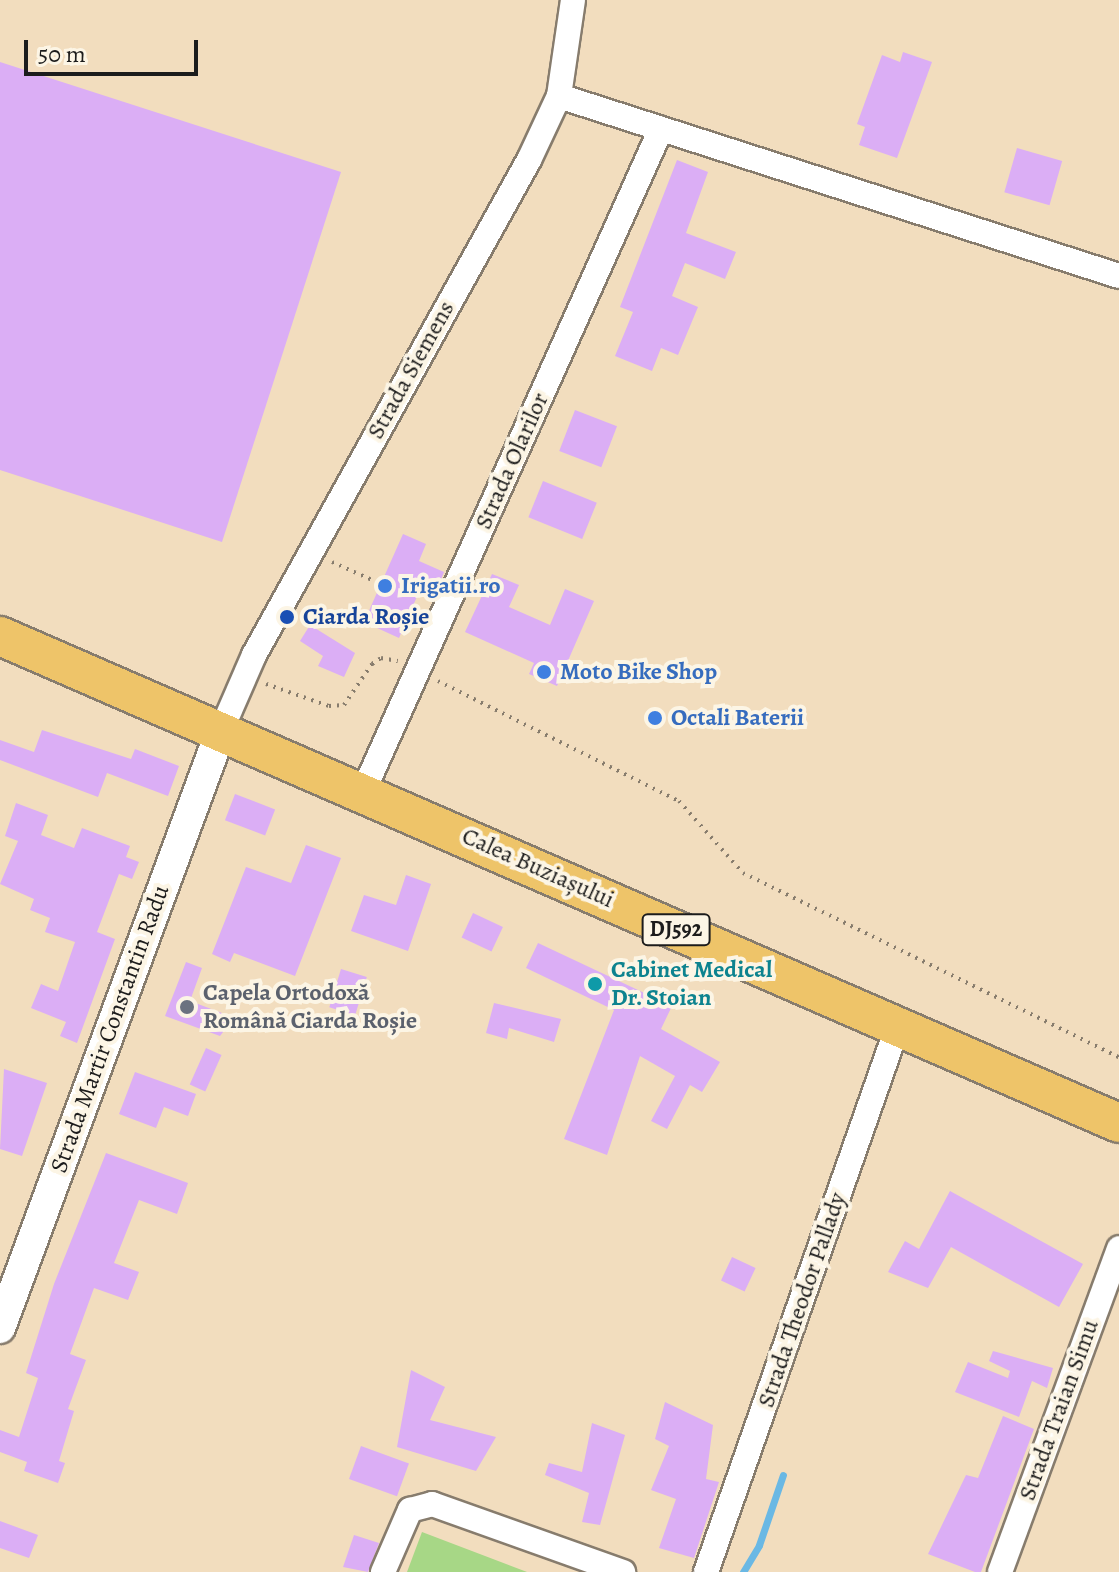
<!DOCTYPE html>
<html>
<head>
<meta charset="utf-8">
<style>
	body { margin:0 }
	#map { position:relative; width:1119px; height:1572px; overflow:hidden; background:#f2ddbe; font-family:Alegreya,serif }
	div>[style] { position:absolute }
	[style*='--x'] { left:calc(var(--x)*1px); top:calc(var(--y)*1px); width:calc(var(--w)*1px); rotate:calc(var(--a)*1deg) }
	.green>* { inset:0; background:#a7d786 }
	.stream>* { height:7px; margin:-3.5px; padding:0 3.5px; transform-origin:3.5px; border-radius:3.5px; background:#6ab8e4 }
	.building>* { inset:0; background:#dbaef5; transform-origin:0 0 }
	.path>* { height:4px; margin-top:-2px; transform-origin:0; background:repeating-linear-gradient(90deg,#877c6d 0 2px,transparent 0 8px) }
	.roads { filter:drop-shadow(2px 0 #877c6d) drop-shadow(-2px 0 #877c6d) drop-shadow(0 2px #877c6d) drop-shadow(0 -2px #877c6d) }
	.minor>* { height:24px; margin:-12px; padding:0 12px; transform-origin:12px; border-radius:12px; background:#fff }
	.tertiary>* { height:30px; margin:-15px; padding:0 15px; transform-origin:15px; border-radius:15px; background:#fff }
	.primary>* { height:38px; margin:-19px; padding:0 19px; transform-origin:19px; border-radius:19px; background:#eec469 }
	.dots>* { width:22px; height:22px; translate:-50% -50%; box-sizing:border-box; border:4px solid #fcf5e5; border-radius:50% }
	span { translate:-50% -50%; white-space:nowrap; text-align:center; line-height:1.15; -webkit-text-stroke:8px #fcf5e5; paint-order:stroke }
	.shield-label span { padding:2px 6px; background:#fcf5e5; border:2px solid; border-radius:6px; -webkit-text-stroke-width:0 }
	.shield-label { font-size:22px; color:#1c1c1c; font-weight:700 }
	.street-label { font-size:24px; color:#1c1c1c }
	.shop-label { font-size:24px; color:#366cbe; font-weight:700 }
	.left { translate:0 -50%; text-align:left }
	.transit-label { font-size:24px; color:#164399; font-weight:700 }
	.culture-label { font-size:24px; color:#0d838f; font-weight:700 }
	.worship-label { font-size:24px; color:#5b616d; font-weight:700 }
	.scale { position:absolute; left:24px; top:40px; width:174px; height:36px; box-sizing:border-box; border:4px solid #1c1c1c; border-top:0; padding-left:10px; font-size:24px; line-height:28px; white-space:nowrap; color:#1c1c1c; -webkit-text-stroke:6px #fcf5e5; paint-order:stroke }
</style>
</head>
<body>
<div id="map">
	<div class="green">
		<i style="clip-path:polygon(422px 1532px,527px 1572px,407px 1572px)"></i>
	</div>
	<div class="stream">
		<i style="--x:743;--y:1572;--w:31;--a:-59"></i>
		<i style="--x:759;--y:1545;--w:74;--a:-71.1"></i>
	</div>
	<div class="building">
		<i style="clip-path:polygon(903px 52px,932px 62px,897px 158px,859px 145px,865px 127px,857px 124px,882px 55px,900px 62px)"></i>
		<i style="clip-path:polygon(0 62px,341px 172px,222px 542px,0 470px)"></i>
		<i style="left:1017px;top:148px;width:47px;height:46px;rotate:16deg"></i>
		<i style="clip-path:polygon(677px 160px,708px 172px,686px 233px,736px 252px,725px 279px,685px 263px,672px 296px,698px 307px,678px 355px,661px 348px,652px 371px,615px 356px,633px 312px,620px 307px)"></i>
		<i style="left:575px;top:410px;width:45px;height:44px;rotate:21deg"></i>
		<i style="left:543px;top:481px;width:58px;height:39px;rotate:22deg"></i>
		<i style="clip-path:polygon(403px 534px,426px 544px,419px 561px,444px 572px,433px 599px,419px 592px,399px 638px,364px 622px)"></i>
		<i style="clip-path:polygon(492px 574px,519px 585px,509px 607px,550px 625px,565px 589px,594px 601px,557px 686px,529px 674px,534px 663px,465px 632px)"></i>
		<i style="clip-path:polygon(310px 625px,355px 653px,344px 677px,318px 666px,323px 656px,300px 641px)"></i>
		<i style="clip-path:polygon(42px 730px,131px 759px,135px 749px,179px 766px,168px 796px,107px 773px,98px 797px,0 760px,0 740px,34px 752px)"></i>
		<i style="left:235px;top:794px;width:43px;height:28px;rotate:21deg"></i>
		<i style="clip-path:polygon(16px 803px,48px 815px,41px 835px,74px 848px,82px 828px,130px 846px,126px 857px,139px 862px,132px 879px,119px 874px,97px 932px,115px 939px,77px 1043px,60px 1036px,66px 1022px,31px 1008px,41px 984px,58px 991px,75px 942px,45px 932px,50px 918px,30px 910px,34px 899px,0 884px,18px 841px,5px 836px)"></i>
		<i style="clip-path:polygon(306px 845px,341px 858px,295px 976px,234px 953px,230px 962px,212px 954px,246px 867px,291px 883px)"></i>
		<i style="clip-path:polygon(406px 875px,431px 884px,408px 951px,351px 931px,364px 895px,396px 905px)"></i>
		<i style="left:473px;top:913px;width:33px;height:27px;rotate:25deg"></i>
		<i style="clip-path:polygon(538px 943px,672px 1006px,661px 1029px,720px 1062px,702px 1092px,690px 1085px,667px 1129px,651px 1121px,675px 1076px,640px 1056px,607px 1155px,564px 1139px,614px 1010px,526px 968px)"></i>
		<i style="clip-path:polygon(186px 962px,202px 968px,190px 1001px,222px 1013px,227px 1027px,220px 1036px,165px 1016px)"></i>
		<i style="left:341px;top:969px;width:27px;height:40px;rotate:17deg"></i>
		<i style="clip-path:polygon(494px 1003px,561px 1019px,554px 1042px,509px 1028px,507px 1039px,486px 1033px)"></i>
		<i style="left:206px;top:1048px;width:17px;height:40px;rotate:24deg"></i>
		<i style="clip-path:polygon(4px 1069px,47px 1083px,22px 1156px,0 1149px)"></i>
		<i style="clip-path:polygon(135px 1072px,196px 1094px,188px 1116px,164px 1107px,156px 1128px,119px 1114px)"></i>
		<i style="clip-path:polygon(106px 1153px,188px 1183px,177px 1214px,139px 1200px,114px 1263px,139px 1272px,128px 1300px,94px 1288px,70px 1354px,86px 1360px,68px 1409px,74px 1411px,59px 1461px,65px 1463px,58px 1483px,24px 1471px,27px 1462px,0 1452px,0 1430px,19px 1437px,38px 1378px,26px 1373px,54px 1284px)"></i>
		<i style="clip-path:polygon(950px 1191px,1083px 1264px,1059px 1307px,951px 1247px,928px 1288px,888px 1272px,905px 1241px,919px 1249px)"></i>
		<i style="left:732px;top:1257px;width:26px;height:26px;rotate:25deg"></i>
		<i style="clip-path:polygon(993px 1351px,1053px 1368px,1047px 1388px,1032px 1381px,1019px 1417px,955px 1392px,968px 1362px,1008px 1378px,1010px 1371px,989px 1361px)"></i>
		<i style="clip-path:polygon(411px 1370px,445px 1387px,430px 1420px,496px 1437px,476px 1471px,397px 1447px)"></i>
		<i style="clip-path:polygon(665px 1402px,713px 1425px,706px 1479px,719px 1482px,694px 1558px,659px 1548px,676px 1499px,651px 1490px,669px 1446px,655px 1439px)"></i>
		<i style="clip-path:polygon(1003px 1416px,1034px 1429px,981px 1572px,975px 1572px,928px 1554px,966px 1475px,978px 1478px)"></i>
		<i style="clip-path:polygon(592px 1423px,625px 1435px,600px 1525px,582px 1522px,589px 1493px,545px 1475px,549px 1463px,582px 1472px)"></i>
		<i style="left:361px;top:1446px;width:51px;height:35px;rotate:20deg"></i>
		<i style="clip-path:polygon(0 1521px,38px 1535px,29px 1558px,0 1548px)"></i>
		<i style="clip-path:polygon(354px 1535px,379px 1543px,368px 1572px,343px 1567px)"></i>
	</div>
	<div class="path">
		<i style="--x:332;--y:562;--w:54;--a:24.2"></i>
		<i style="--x:438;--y:681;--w:269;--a:26.5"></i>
		<i style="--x:679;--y:801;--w:96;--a:48.4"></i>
		<i style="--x:743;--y:873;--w:419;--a:26.1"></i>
		<i style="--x:266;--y:684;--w:67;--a:19.2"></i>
		<i style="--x:329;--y:706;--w:15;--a:-4"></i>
		<i style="--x:344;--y:705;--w:50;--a:-55.7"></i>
		<i style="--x:372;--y:664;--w:11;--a:-34"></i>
		<i style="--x:381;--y:658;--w:17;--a:10"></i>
	</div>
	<div class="roads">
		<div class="minor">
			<i style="--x:559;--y:96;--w:588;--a:17.82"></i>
			<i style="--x:221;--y:731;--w:83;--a:-66.5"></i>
			<i style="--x:254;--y:655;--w:566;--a:-60.95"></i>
			<i style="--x:529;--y:160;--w:71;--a:-64.9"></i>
			<i style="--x:559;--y:96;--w:97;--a:-81.7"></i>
			<i style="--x:363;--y:792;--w:727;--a:-65.8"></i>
			<i style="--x:383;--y:1572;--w:68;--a:-66.5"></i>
			<i style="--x:410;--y:1510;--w:23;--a:-15"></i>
			<i style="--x:432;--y:1504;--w:203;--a:19.6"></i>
			<i style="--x:706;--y:1572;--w:577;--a:-70.65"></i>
			<i style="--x:1000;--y:1572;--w:345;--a:-69.8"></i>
		</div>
		<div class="tertiary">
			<i style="--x:0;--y:1328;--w:637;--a:-69.69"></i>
		</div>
		<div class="primary">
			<i style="--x:0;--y:636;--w:1220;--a:23.52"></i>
		</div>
	</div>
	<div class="dots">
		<i style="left:385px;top:586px;background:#3f7fe0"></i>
		<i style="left:287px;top:617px;background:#1a4fb4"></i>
		<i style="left:544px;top:672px;background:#3f7fe0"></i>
		<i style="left:655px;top:718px;background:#3f7fe0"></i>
		<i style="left:595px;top:984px;background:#0f9aa8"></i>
		<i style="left:187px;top:1007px;background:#6b7280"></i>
	</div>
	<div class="shield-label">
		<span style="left:676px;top:930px">DJ592</span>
	</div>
	<div class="street-label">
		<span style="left:411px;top:370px;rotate:-61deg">Strada Siemens</span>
		<span style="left:512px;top:461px;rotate:-66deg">Strada Olarilor</span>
		<span style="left:538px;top:868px;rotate:24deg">Calea Buziașului</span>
		<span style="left:110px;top:1029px;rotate:-70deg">Strada Martir Constantin Radu</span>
		<span style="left:802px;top:1300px;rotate:-71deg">Strada Theodor Pallady</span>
		<span style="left:1059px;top:1410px;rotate:-70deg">Strada Traian Simu</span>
	</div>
	<div class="shop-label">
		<span class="left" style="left:401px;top:586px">Irigatii.ro</span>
		<span class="left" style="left:560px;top:672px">Moto Bike Shop</span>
		<span class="left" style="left:671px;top:718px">Octali Baterii</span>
	</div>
	<div class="transit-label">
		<span class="left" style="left:303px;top:617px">Ciarda Roșie</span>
	</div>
	<div class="culture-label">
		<span class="left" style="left:611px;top:984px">Cabinet Medical<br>Dr. Stoian</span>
	</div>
	<div class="worship-label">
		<span class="left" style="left:203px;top:1007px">Capela Ortodoxă<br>Română Ciarda Roșie</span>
	</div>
	<div class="scale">50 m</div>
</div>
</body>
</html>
